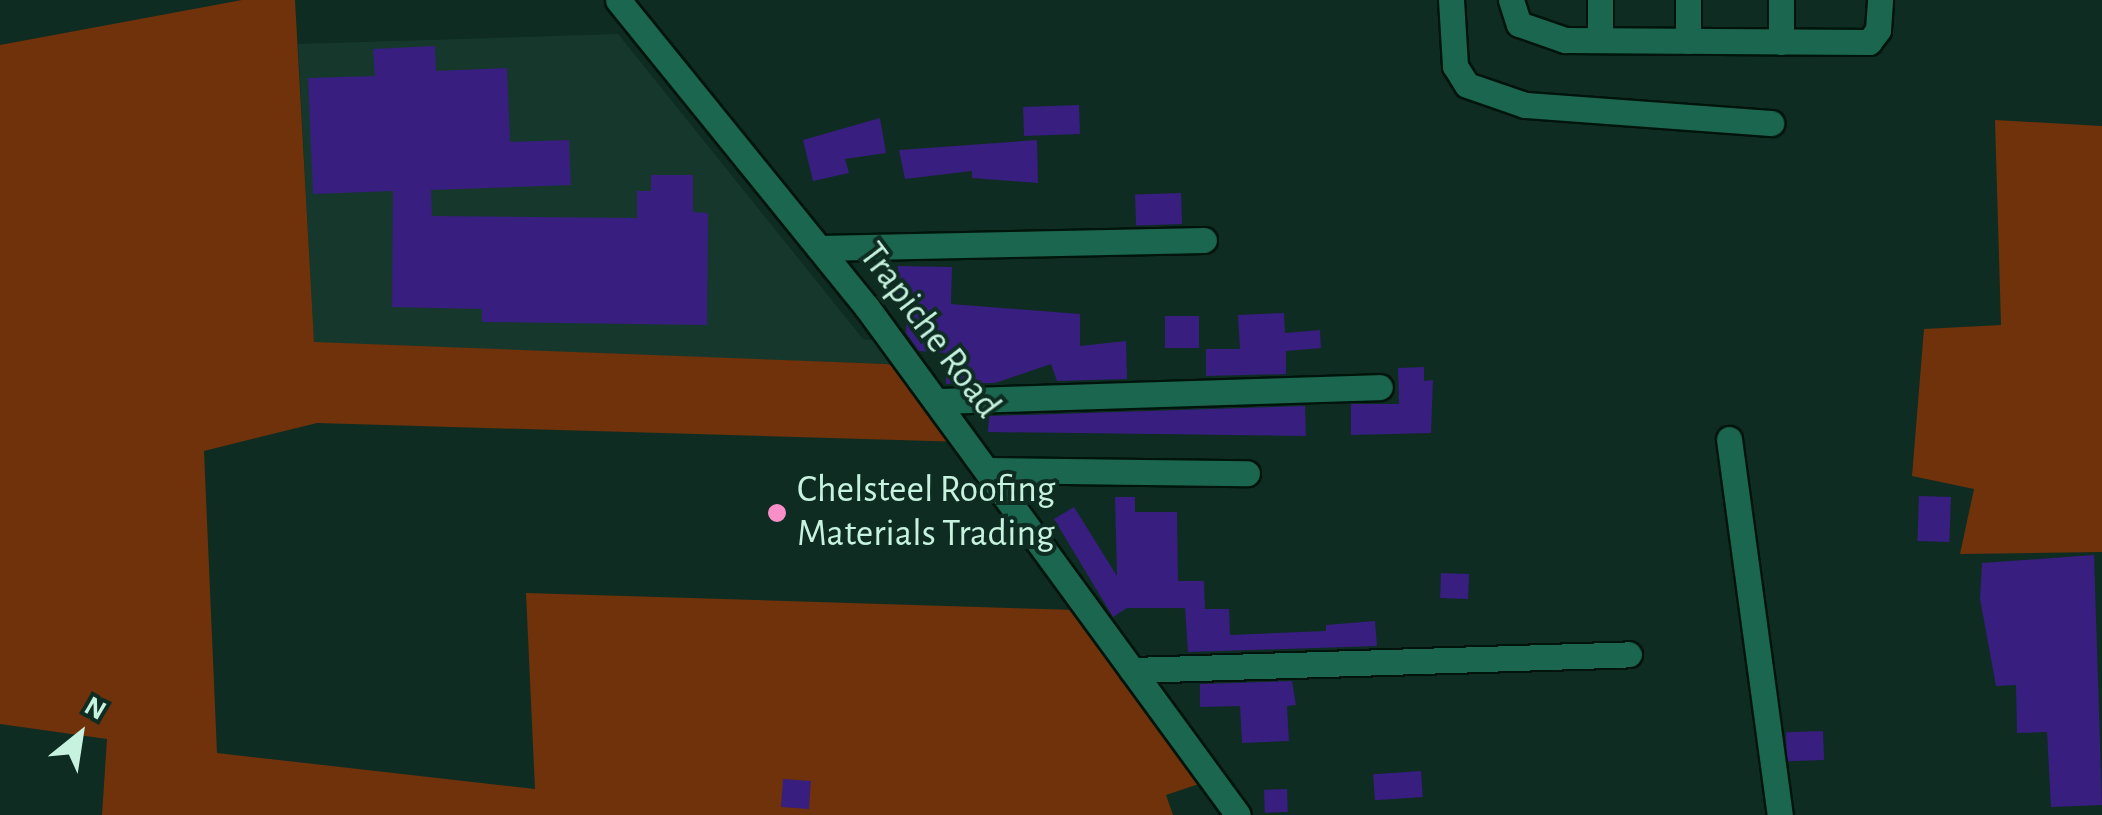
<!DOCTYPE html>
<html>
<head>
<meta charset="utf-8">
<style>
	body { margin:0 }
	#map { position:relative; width:2102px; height:815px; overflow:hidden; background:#0e2c21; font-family:"Alegreya Sans",sans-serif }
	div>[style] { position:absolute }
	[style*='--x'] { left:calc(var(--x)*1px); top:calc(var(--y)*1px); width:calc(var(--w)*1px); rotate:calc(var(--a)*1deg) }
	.built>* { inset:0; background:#16382c }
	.green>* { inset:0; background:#70320b }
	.building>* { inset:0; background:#381e7f; transform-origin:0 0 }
	.roads { filter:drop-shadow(2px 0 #00140b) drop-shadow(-2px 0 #00140b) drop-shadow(0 2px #00140b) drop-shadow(0 -2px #00140b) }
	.minor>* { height:25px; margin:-12.5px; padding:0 12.5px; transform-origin:12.5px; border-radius:12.5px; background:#1b664e }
	.dots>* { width:28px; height:28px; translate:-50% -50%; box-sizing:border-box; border:5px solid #0e2c21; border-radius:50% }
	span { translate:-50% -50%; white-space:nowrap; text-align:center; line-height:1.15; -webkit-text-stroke:8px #0e2c21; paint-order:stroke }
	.street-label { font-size:38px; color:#c6f2df }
	.poi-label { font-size:38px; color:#c6f2df }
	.left { translate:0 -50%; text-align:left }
	.north { position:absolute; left:30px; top:685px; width:100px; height:100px; -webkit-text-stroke:8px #0e2c21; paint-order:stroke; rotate:30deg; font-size:28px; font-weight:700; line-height:40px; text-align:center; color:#c6f2df }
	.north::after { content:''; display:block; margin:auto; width:35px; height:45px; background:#c6f2df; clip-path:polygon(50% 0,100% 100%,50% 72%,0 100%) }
</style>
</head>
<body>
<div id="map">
	<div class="built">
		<i style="clip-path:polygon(618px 34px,863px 339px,881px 341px,892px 364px,314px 345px,298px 44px)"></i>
	</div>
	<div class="green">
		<i style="clip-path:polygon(242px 0,295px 0,314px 342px,887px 364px,914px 372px,966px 442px,317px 423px,204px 451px,217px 753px,535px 789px,526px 593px,1076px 610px,1202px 783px,1166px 795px,1173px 815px,102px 815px,107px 739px,0 724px,0 45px)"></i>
		<i style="clip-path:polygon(1995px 120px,2102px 126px,2102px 552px,1960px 554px,1974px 489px,1912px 476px,1924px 329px,2001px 325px)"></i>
	</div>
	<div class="building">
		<i style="clip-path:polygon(435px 46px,436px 71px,507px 68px,510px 142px,569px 140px,571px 185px,431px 190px,432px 216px,637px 218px,637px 191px,651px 191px,651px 175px,693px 175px,693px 212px,708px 213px,707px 325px,482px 322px,482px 309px,392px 307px,393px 191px,313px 194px,308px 78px,375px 76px,373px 49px)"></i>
		<i style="left:1079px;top:105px;width:29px;height:56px;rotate:88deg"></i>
		<i style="clip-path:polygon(880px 118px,886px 153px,845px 159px,849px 173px,813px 181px,803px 140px)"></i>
		<i style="clip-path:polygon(1037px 140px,1038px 183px,972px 178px,972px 171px,905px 179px,899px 150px)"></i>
		<i style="left:1181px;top:193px;width:31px;height:46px;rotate:88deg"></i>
		<i style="clip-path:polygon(898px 266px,952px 267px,951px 304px,1080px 314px,1080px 346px,1126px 341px,1127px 379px,1057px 381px,1051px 364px,995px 383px,946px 384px,945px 353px,919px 351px,906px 333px,908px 301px,898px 301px)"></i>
		<i style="clip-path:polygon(1284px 313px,1285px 333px,1320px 330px,1321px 348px,1286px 351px,1286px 374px,1206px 376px,1206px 349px,1240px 349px,1238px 315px)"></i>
		<i style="left:1165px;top:316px;width:34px;height:32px"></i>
		<i style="clip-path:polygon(1424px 367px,1424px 381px,1433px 380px,1431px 433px,1351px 435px,1351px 404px,1399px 404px,1398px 368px)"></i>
		<i style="clip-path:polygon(1305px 406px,1306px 436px,988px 432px,989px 416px)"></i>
		<i style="left:1919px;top:496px;width:32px;height:45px;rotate:2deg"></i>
		<i style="clip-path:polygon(1115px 497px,1135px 497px,1135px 512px,1177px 512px,1178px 581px,1204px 581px,1205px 609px,1229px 609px,1230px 635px,1326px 631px,1326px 625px,1375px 621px,1377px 646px,1188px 652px,1185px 608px,1127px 608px,1113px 617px,1054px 519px,1074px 507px,1117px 576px)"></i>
		<i style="clip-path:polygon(2094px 555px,2102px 805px,2051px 807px,2047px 732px,2017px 733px,2016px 685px,1996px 686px,1980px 599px,1982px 563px)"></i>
		<i style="left:1441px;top:573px;width:28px;height:25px;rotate:2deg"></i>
		<i style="clip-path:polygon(1292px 681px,1296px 705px,1287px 706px,1289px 741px,1242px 743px,1240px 706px,1200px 707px,1200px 684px)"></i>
		<i style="left:1823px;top:731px;width:29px;height:37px;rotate:88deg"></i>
		<i style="left:1421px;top:771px;width:26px;height:48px;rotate:86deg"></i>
		<i style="left:783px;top:779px;width:28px;height:28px;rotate:4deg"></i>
		<i style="left:1287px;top:789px;width:23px;height:23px;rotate:88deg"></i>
	</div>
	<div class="roads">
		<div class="minor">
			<i style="--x:618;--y:0;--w:394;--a:51"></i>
			<i style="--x:866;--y:306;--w:630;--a:53.84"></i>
			<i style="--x:1451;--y:0;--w:66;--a:86.5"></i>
			<i style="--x:1455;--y:66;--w:22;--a:58"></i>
			<i style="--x:1467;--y:85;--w:61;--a:19"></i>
			<i style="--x:1525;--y:105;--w:247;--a:4.2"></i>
			<i style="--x:1511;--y:0;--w:25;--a:72"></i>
			<i style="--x:1519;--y:24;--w:49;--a:19.2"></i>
			<i style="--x:1565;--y:40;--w:304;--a:0.4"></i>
			<i style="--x:1869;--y:42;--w:15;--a:-53"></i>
			<i style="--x:1878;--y:30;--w:30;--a:-86"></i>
			<i style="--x:1781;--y:0;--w:42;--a:90"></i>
			<i style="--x:1600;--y:40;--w:40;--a:-90"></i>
			<i style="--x:1688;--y:41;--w:41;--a:-90"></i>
			<i style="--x:819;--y:248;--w:385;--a:-1.2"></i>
			<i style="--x:936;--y:401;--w:444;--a:-1.8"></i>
			<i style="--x:1729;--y:439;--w:379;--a:82.3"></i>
			<i style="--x:986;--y:470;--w:261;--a:0.7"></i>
			<i style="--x:1132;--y:670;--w:497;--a:-1.8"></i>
		</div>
	</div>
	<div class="dots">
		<i style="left:777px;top:513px;background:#f98fc9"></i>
	</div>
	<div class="street-label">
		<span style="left:929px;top:331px;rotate:53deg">Trapiche Road</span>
	</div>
	<div class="poi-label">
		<span class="left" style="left:797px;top:513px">Chelsteel Roofing<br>Materials Trading</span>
	</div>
	<div class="north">N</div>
</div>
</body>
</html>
